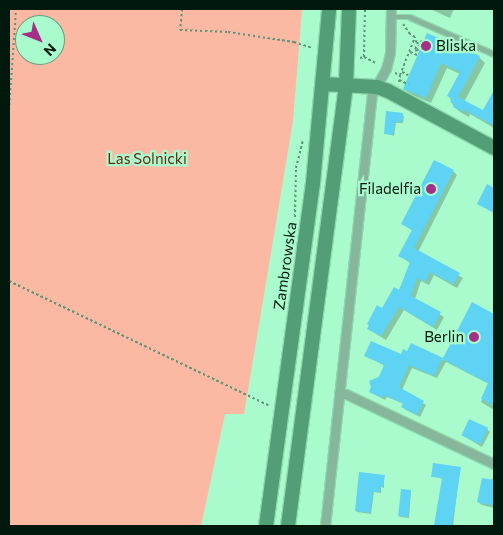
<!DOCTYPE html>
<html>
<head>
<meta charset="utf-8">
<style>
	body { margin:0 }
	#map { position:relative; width:503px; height:535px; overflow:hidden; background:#a9fbce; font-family:Commissioner,sans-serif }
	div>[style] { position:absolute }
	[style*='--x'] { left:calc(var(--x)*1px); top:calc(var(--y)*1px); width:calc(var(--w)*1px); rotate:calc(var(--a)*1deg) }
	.green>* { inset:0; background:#fbb8a2 }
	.shadow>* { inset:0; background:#0003 }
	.building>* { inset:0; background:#5ed3f4; transform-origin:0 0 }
	.path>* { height:2px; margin-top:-1px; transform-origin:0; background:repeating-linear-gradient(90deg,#5c9476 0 2.5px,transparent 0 5px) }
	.roads { filter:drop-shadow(1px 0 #8ed7af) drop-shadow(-1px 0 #8ed7af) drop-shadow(0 1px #8ed7af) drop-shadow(0 -1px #8ed7af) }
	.lane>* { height:4.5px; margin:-2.25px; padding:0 2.25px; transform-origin:2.25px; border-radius:2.25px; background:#86b69b }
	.street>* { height:9px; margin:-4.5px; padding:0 4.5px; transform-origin:4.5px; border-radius:4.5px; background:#86b69b }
	.secondary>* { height:14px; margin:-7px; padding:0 7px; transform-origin:7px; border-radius:7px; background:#519e77 }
	.dots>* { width:14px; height:14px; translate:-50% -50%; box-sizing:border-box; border:2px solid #a9fbce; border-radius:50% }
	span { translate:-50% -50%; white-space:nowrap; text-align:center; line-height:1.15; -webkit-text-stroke:4.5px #a9fbce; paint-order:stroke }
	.poi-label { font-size:15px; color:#01180c }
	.left { translate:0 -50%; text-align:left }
	.right { translate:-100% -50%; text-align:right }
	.park-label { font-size:15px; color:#6b270d }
	.street-label { font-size:15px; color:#01180c }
	.frame { position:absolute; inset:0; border:10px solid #01180c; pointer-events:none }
	.north { position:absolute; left:15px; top:15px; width:50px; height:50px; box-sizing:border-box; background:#a9fbce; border:1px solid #66a080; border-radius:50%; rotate:134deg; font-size:14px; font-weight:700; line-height:20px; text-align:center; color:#01180c }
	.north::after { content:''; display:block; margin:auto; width:18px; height:22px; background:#a52f87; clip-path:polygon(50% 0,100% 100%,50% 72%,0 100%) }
</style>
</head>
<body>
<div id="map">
	<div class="green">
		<i style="clip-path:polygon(evenodd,9px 9px,302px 9px,293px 121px,244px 414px,225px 414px,201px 526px,9px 526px,9px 9px,25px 25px,55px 25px,55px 55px,25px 55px,25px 25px)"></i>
	</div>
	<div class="shadow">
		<i style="clip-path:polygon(430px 9px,454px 9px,450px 18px)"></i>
		<i style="clip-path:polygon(427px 34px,479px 57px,485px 63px,464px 102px,484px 111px,494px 92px,494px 128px,470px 114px,469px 117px,460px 112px,454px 107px,449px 96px,460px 74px,447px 68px,431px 103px,410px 94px,404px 89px)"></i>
		<i style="clip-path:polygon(387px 113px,404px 116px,403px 123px,396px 123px,394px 136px,385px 133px)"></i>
		<i style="clip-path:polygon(453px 171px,457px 175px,418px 252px,463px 278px,457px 288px,434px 275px,429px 285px,421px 281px,415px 299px,444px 317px,437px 330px,404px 310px,386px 340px,368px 329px,400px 292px,410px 263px,400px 256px,413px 231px,403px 224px)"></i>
		<i style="clip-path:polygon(472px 304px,494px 316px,494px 410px,481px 402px,489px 384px,446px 362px,437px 378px,412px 368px,402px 390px,426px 405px,420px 417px,406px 410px,403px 407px,404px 404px,387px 397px,385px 400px,370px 392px,385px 366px,366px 355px,402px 356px,408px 353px,412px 345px,443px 360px)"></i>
		<i style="clip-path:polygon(487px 429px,490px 432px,482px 447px,462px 435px)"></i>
		<i style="clip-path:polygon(460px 468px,453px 526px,436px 526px,443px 479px,432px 476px)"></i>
		<i style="clip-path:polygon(384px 476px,384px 488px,381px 487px,381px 493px,374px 492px,371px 514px,357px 512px,356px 511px)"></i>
		<i style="clip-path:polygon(494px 477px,494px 508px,482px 505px,478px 502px,490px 481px)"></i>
		<i style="clip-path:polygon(411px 491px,409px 518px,400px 517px,399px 516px)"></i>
	</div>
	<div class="building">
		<i style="clip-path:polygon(427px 33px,480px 56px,458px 97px,483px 110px,494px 90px,494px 126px,464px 110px,463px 112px,453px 107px,454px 104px,450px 102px,452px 99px,447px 96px,460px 72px,441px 63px,426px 98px,403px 89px)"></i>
		<i style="clip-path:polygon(386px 111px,403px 113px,402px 122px,395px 122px,393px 135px,384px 134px)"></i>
		<i style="clip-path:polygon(434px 160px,454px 170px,414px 248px,460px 273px,453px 284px,430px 272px,425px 282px,417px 278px,411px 296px,441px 312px,433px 327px,399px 307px,381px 336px,367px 329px,369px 325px,367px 324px,377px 305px,382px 308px,394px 287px,399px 290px,410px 262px,398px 256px,412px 230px,401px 224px)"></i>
		<i style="clip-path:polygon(487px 184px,494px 188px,494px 213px,477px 204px)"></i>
		<i style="clip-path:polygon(472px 302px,494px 314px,494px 406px,481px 399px,488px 383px,442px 359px,434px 376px,409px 365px,399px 387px,424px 401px,417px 415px,401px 407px,403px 403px,383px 395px,382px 398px,369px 392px,371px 387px,369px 381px,379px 377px,384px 365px,364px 356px,371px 341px,401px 354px,403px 349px,407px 351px,411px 343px,443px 358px)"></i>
		<i style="left:469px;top:419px;width:21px;height:18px;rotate:25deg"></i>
		<i style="clip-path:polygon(433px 463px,461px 467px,452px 526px,434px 526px,442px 478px,431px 477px)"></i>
		<i style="clip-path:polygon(359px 472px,385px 475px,383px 487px,380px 487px,380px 492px,373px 492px,370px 513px,355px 511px)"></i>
		<i style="clip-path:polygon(482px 478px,494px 480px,494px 506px,477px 502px)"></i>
		<i style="left:401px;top:489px;width:10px;height:27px;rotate:6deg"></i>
	</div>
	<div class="path">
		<i style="--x:182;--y:9;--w:21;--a:95"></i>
		<i style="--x:180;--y:30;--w:48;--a:2.4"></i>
		<i style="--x:228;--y:32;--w:67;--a:8.6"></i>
		<i style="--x:294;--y:42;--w:19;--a:18"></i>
		<i style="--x:415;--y:41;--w:3;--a:18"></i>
		<i style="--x:418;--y:42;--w:9;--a:111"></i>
		<i style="--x:415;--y:50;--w:2;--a:27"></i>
		<i style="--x:417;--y:51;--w:12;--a:-66"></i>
		<i style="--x:410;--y:52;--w:8;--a:23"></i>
		<i style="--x:364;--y:57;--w:48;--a:-88.8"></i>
		<i style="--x:360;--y:58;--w:4;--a:-14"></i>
		<i style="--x:364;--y:57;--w:13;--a:27"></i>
		<i style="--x:402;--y:72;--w:7;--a:27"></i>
		<i style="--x:395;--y:73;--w:5;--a:22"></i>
		<i style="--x:400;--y:75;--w:7;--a:98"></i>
		<i style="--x:400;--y:75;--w:41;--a:-68.5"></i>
		<i style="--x:415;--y:37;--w:6;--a:-149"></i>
		<i style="--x:410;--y:34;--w:12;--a:-125"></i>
		<i style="--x:399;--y:80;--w:10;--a:24"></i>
		<i style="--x:9;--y:110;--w:101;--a:-86"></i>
		<i style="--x:295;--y:217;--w:49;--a:-88.8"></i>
		<i style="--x:296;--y:168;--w:29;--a:-76"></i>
		<i style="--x:9;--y:281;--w:289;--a:25.6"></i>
	</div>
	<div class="roads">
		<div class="lane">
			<i style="--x:391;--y:17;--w:19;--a:0"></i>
			<i style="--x:410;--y:17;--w:92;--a:23.8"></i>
		</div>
		<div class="street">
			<i style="--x:339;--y:393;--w:7;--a:8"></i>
			<i style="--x:346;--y:394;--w:164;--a:25.3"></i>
			<i style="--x:325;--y:526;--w:435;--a:-83.8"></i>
			<i style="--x:372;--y:94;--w:29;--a:-61"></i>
			<i style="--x:386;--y:69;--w:16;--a:-76"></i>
			<i style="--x:390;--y:53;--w:44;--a:-88.7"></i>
		</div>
		<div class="secondary">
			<i style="--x:323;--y:84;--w:54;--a:3.2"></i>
			<i style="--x:377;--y:87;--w:12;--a:20"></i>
			<i style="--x:388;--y:91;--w:120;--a:28.3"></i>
			<i style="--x:266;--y:526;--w:346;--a:-82.2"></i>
			<i style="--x:313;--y:183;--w:175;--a:-84.7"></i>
			<i style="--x:288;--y:526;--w:446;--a:-82.5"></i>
			<i style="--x:346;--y:84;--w:75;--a:-87.7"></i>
		</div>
	</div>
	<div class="dots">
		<i style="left:426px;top:46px;background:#a52f87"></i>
		<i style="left:431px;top:189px;background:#a52f87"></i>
		<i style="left:474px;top:337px;background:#a52f87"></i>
	</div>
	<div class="poi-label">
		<span class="left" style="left:436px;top:46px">Bliska</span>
		<span class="right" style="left:421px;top:189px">Filadelfia</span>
		<span class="right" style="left:464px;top:337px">Berlin</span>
	</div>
	<div class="park-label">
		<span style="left:147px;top:159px">Las Solnicki</span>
	</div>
	<div class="street-label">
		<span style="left:285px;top:266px;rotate:-82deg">Zambrowska</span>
	</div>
	<div class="frame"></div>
	<div class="north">N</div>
</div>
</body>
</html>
